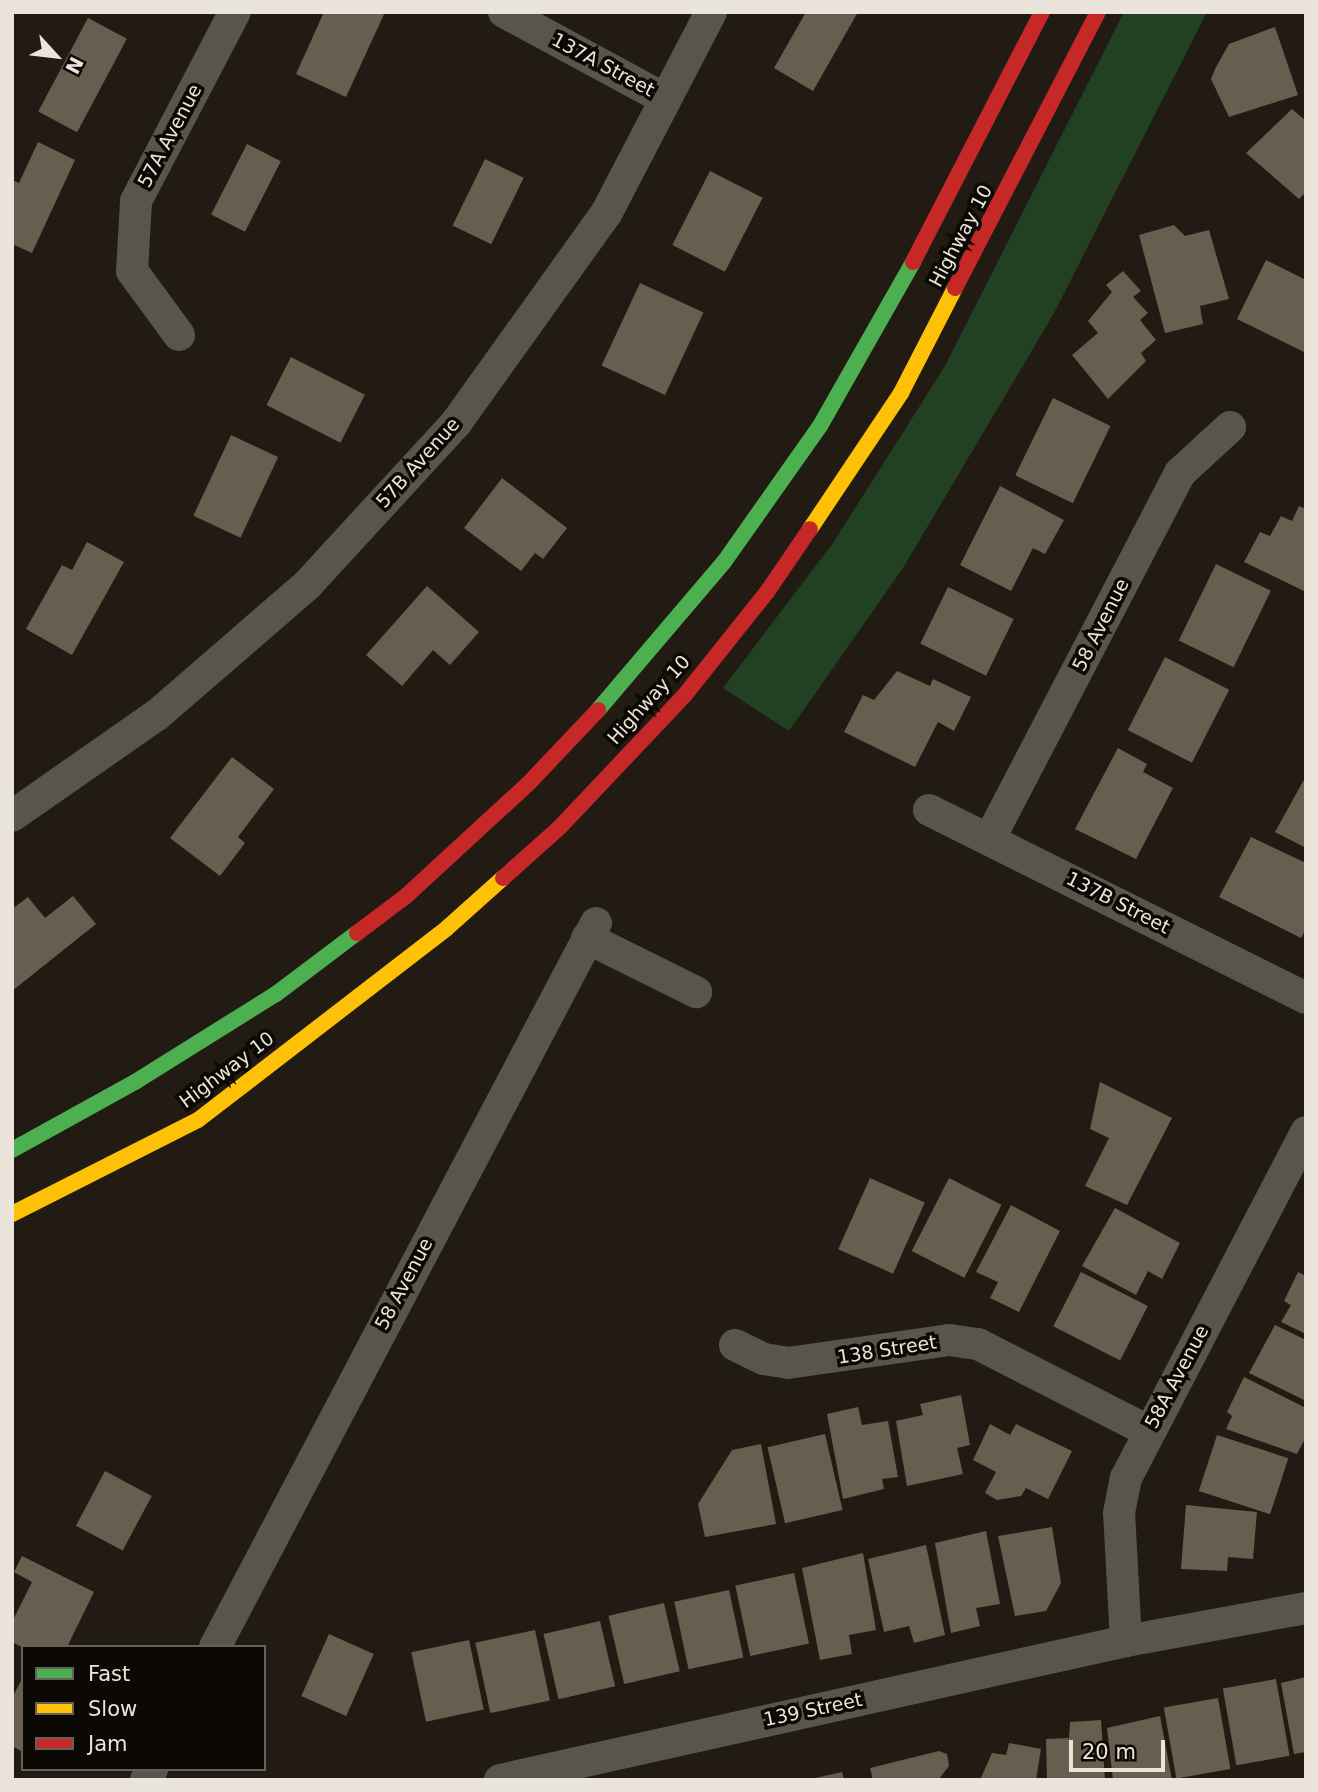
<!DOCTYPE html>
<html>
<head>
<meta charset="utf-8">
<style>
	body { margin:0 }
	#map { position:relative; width:1318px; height:1792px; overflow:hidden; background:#211b13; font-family:"DejaVu Sans",sans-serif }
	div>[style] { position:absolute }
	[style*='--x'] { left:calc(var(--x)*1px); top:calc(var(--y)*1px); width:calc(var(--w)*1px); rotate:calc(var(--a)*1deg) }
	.green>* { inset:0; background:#224022 }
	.building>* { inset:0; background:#685e50; transform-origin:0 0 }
	.street>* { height:32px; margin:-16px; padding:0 16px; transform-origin:16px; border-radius:16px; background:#57554c }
	.fast>* { height:16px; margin:-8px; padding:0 8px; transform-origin:8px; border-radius:8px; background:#4caf50 }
	.slow>* { height:16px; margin:-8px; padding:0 8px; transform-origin:8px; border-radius:8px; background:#ffc107 }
	.jam>* { height:16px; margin:-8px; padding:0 8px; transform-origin:8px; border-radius:8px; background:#c62828 }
	span { translate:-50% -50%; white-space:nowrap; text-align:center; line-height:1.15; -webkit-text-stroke:7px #0c0803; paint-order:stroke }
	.street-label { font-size:19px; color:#ebe4da }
	.frame { position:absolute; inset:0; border:14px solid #ebe4da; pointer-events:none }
	.legend { position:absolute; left:21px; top:1645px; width:245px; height:126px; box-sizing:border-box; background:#0c0803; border:2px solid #656059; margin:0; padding:9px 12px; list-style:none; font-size:21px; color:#ebe4da }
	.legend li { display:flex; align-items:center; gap:14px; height:35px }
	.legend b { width:35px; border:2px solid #656059 }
	.north { position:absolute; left:21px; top:21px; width:70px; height:70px; -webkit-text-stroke:5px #0c0803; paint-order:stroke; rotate:117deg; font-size:19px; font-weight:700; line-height:28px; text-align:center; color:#ebe4da }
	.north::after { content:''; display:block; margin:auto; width:24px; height:32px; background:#ebe4da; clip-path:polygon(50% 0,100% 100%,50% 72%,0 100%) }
	.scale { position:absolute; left:1069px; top:1740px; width:96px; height:32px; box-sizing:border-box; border:4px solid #ebe4da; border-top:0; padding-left:9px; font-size:21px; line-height:24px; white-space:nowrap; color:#ebe4da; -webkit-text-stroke:5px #0c0803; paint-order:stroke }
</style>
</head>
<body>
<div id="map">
	<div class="green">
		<i style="clip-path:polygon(1124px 12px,1207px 12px,1053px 315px,903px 568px,789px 731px,723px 688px,833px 543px,945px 366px)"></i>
	</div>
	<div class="building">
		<i style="clip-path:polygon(324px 12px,385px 12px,346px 97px,296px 74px)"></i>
		<i style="clip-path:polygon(806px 12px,858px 12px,813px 91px,774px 68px)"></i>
		<i style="left:88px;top:18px;width:44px;height:106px;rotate:28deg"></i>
		<i style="clip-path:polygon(1275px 27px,1298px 95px,1229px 117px,1211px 79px,1215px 69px,1229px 44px)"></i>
		<i style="clip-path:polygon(1292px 109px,1306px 121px,1306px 192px,1299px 199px,1246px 153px)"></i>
		<i style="clip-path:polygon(38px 142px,75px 160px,32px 253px,12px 244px,12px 180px,19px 183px)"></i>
		<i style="left:247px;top:144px;width:38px;height:79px;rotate:27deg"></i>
		<i style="left:485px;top:159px;width:43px;height:74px;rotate:26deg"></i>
		<i style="left:710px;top:171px;width:59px;height:83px;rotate:27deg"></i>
		<i style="clip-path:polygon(1174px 225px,1185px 236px,1209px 230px,1229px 299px,1200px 306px,1203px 324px,1165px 333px,1139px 235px)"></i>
		<i style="clip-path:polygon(1266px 260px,1306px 280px,1306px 353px,1237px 319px)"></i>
		<i style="clip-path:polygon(1123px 271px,1141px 291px,1133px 297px,1148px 313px,1140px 320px,1156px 340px,1141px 353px,1146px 361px,1108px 399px,1072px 355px,1098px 333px,1088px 321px,1112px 292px,1106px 285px)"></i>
		<i style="left:640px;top:283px;width:70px;height:91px;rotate:25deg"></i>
		<i style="left:291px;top:357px;width:83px;height:54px;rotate:27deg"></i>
		<i style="left:1053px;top:398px;width:64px;height:86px;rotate:26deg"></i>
		<i style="left:231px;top:435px;width:52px;height:89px;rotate:25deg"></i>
		<i style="clip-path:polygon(502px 478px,567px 528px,543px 559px,535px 553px,521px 571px,464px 528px)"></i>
		<i style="clip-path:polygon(1000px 486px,1064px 520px,1045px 554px,1033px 548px,1011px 591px,960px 565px)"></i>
		<i style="clip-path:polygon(1299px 506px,1306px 509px,1306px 592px,1244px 562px,1260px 532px,1270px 536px,1281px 516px,1292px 521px)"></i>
		<i style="clip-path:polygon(87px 542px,124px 562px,72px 655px,26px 629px,62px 565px,72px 570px)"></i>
		<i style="left:1216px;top:564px;width:61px;height:85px;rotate:26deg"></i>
		<i style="clip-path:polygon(427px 586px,479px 632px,450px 665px,433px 650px,402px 686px,366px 655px)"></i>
		<i style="left:948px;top:587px;width:73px;height:63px;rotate:26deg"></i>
		<i style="left:1165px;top:657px;width:72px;height:82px;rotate:27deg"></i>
		<i style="clip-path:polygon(897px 671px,930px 686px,933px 679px,971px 697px,954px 731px,938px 722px,915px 767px,844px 732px,863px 695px,874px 700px)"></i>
		<i style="clip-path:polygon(1118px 748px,1147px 764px,1143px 772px,1173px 788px,1136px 859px,1075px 829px)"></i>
		<i style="clip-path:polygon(232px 757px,274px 789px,238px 837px,245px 843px,220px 876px,170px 838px)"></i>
		<i style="clip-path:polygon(1306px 776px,1306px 848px,1275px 832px)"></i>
		<i style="clip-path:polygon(1251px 837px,1306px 863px,1306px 929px,1301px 938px,1219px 897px)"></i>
		<i style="clip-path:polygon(73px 896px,96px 924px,12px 991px,12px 909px,28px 897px,45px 918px)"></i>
		<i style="clip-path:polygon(1100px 1082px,1172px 1118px,1127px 1205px,1085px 1186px,1109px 1138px,1090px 1129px)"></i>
		<i style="left:870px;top:1178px;width:60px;height:78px;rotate:24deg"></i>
		<i style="left:949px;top:1178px;width:59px;height:82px;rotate:27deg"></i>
		<i style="clip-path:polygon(1011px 1205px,1060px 1231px,1019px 1312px,990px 1298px,998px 1282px,976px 1272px)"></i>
		<i style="clip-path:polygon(1115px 1208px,1180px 1243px,1162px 1279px,1148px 1271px,1136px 1295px,1082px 1266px)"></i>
		<i style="left:1081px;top:1272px;width:75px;height:61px;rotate:27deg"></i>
		<i style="clip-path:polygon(1298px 1272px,1306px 1276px,1306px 1334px,1281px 1322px,1291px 1305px,1284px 1301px)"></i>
		<i style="clip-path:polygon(1275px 1325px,1306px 1340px,1306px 1401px,1249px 1373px)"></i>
		<i style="clip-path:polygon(1244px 1377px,1306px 1408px,1306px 1437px,1297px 1454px,1226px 1429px,1232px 1416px,1227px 1412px)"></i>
		<i style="clip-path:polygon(961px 1395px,970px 1445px,957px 1448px,963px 1474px,907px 1486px,896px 1421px,923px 1415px,920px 1404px)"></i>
		<i style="clip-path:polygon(858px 1407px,862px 1425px,888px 1421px,898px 1477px,882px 1479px,884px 1489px,843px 1499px,827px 1414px)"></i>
		<i style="clip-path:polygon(990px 1424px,1010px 1435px,1016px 1424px,1072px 1451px,1048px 1499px,1026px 1488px,1021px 1496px,997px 1500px,985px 1493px,996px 1472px,973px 1460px)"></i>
		<i style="left:825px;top:1434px;width:78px;height:59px;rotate:77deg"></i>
		<i style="left:1217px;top:1435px;width:75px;height:59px;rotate:18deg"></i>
		<i style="clip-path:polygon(761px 1444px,776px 1524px,705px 1537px,698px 1504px,732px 1450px)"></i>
		<i style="left:105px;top:1471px;width:53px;height:62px;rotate:28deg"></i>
		<i style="clip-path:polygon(1186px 1505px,1257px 1512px,1253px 1559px,1228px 1557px,1227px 1571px,1181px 1569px)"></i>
		<i style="clip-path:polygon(1052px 1527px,1061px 1583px,1046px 1611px,1015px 1616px,998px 1536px)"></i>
		<i style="clip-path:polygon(986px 1531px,1000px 1604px,976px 1608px,980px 1626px,951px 1633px,935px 1543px)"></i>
		<i style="clip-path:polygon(926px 1545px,945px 1635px,914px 1643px,909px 1626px,884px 1632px,868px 1559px)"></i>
		<i style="clip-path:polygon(863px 1553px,876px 1630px,849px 1635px,852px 1654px,820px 1660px,802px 1568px)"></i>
		<i style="clip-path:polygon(22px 1556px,94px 1592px,67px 1647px,22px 1647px,12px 1642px,12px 1622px,32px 1582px,14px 1572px)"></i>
		<i style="left:794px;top:1573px;width:72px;height:60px;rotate:78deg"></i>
		<i style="left:729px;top:1590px;width:69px;height:56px;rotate:78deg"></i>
		<i style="left:664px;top:1603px;width:70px;height:57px;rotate:77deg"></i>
		<i style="left:600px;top:1621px;width:67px;height:58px;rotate:77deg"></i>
		<i style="left:535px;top:1630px;width:72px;height:61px;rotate:78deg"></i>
		<i style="left:329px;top:1634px;width:49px;height:68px;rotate:24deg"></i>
		<i style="left:469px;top:1640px;width:71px;height:59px;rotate:78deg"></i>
		<i style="clip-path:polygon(23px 1677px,23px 1752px,12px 1746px,12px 1698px)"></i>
		<i style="clip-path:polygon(1306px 1677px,1306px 1752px,1294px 1754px,1281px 1683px)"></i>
		<i style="left:1276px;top:1679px;width:78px;height:54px;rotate:80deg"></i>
		<i style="left:1218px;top:1698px;width:72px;height:55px;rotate:80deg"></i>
		<i style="clip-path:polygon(1160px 1716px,1172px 1780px,1113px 1780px,1107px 1728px)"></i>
		<i style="clip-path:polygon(1101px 1720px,1105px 1780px,1047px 1780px,1046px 1739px,1069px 1738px,1070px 1722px)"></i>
		<i style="clip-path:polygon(1009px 1743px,1041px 1749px,1036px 1780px,980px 1780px,992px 1753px,1006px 1755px)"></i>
		<i style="clip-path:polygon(939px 1751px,947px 1754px,949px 1766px,938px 1780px,873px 1780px,870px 1768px)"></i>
		<i style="clip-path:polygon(842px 1772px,844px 1780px,812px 1780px,811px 1779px)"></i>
	</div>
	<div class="street">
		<i style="--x:504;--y:12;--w:183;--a:28.4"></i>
		<i style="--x:179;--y:335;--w:79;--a:-126.3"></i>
		<i style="--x:132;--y:271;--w:70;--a:-86.7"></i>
		<i style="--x:136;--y:201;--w:213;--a:-62.4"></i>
		<i style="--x:929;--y:810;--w:421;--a:26.5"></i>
		<i style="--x:12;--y:816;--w:177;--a:-34.9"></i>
		<i style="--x:157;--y:715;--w:200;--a:-40.9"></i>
		<i style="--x:308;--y:584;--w:219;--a:-47.4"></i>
		<i style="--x:456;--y:423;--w:259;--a:-54.4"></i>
		<i style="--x:607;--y:212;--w:225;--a:-62.5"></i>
		<i style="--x:990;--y:838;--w:411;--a:-62.5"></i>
		<i style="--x:1180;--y:473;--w:68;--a:-42.6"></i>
		<i style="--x:587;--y:938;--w:122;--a:26.4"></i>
		<i style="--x:735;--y:1345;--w:32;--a:26"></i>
		<i style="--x:764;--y:1359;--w:24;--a:9"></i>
		<i style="--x:788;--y:1363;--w:163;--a:-8.1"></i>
		<i style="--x:949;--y:1340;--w:29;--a:8"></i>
		<i style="--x:978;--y:1344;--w:191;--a:27.1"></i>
		<i style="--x:1126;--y:1641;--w:128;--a:-93.1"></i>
		<i style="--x:1119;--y:1513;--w:36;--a:-79"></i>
		<i style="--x:1126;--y:1478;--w:390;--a:-62.5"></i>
		<i style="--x:215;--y:1647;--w:818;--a:-62.24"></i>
		<i style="--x:146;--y:1780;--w:13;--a:-61"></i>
		<i style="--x:500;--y:1780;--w:641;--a:-12.52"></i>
		<i style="--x:1126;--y:1641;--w:183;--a:-10.4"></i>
	</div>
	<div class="fast">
		<i style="--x:598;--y:710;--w:194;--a:-49.6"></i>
		<i style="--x:724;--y:562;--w:166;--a:-54.8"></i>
		<i style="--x:820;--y:426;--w:189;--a:-60.4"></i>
		<i style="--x:12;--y:1150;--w:141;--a:-28.9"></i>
		<i style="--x:135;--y:1082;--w:166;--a:-32"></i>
		<i style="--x:276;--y:994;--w:101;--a:-37"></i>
	</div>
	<div class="slow">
		<i style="--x:810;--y:529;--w:164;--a:-56.2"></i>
		<i style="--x:901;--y:393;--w:118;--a:-62.8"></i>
		<i style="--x:12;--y:1214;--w:208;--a:-26.8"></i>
		<i style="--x:198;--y:1120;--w:314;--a:-37.6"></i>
		<i style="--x:447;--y:928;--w:75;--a:-41.8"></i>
	</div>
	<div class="jam">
		<i style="--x:913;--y:262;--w:281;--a:-62.7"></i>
		<i style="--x:955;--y:288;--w:311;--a:-62.6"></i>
		<i style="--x:503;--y:878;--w:76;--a:-41.8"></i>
		<i style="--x:560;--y:827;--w:180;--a:-46.6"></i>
		<i style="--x:684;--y:696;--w:133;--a:-51.4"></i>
		<i style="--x:767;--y:592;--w:76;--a:-55.7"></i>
		<i style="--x:357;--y:933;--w:60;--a:-36.9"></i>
		<i style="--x:405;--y:897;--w:167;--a:-42.6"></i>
		<i style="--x:528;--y:784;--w:102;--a:-46.6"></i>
	</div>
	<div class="street-label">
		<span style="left:603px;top:65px;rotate:28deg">137A Street</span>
		<span style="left:170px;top:136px;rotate:-62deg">57A Avenue</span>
		<span style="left:961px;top:236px;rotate:-62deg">Highway 10</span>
		<span style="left:418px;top:463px;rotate:-48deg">57B Avenue</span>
		<span style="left:1101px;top:625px;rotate:-63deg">58 Avenue</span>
		<span style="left:649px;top:700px;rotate:-48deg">Highway 10</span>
		<span style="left:1118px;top:903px;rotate:27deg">137B Street</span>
		<span style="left:227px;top:1070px;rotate:-37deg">Highway 10</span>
		<span style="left:404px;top:1284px;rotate:-62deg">58 Avenue</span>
		<span style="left:887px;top:1350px;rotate:-9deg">138 Street</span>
		<span style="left:1177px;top:1377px;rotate:-62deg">58A Avenue</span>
		<span style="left:813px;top:1710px;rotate:-12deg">139 Street</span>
	</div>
	<div class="frame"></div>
	<ul class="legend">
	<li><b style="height:9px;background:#4caf50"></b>Fast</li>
	<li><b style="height:9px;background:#ffc107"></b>Slow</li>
	<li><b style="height:9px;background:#c62828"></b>Jam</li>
	</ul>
	<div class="north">N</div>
	<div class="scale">20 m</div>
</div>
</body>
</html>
